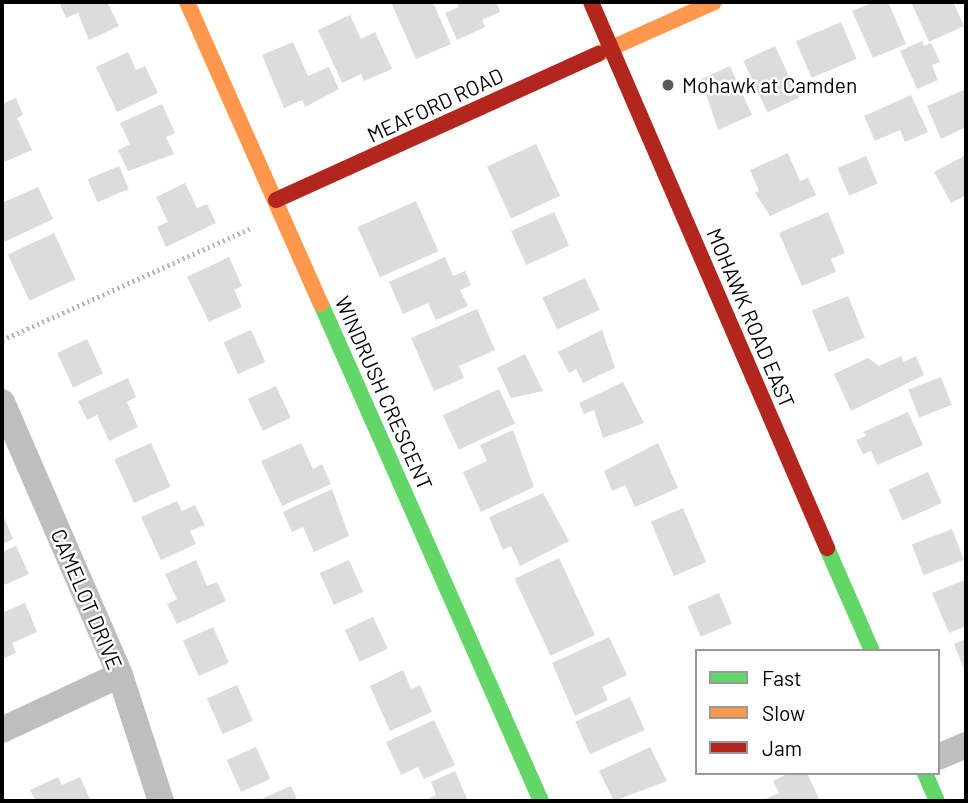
<!DOCTYPE html>
<html>
<head>
<meta charset="utf-8">
<style>
	body { margin:0 }
	#map { position:relative; width:968px; height:803px; overflow:hidden; background:#fff; font-family:Barlow,sans-serif }
	div>[style] { position:absolute }
	[style*='--x'] { left:calc(var(--x)*1px); top:calc(var(--y)*1px); width:calc(var(--w)*1px); rotate:calc(var(--a)*1deg) }
	.building>* { inset:0; background:#dcdcdc; transform-origin:0 0 }
	.path>* { height:4.5px; margin-top:-2.25px; transform-origin:0; background:repeating-linear-gradient(90deg,#b8b8b8 0 2px,transparent 0 5.5px) }
	.street>* { height:26px; margin:-13px; padding:0 13px; transform-origin:13px; border-radius:13px; background:#bebebe }
	.fast>* { height:16px; margin:-8px; padding:0 8px; transform-origin:8px; border-radius:8px; background:#63d668 }
	.slow>* { height:16px; margin:-8px; padding:0 8px; transform-origin:8px; border-radius:8px; background:#ff974d }
	.jam>* { height:16px; margin:-8px; padding:0 8px; transform-origin:8px; border-radius:8px; background:#b3261e }
	.dots>* { width:19px; height:19px; translate:-50% -50%; box-sizing:border-box; border:4px solid #fff; border-radius:50% }
	span { translate:-50% -50%; white-space:nowrap; text-align:center; line-height:1.15; -webkit-text-stroke:5px #fff; paint-order:stroke }
	.poi-label { font-size:21px; color:#000 }
	.left { translate:0 -50%; text-align:left }
	.street-label { font-size:21px; color:#000 }
	.frame { position:absolute; inset:0; border:4px solid #000; pointer-events:none }
	.legend { position:absolute; left:695px; top:649px; width:245px; height:126px; box-sizing:border-box; background:#fff; border:2px solid #999; margin:0; padding:9px 12px; list-style:none; font-size:21px; color:#000 }
	.legend li { display:flex; align-items:center; gap:14px; height:35px }
	.legend b { width:35px; border:2px solid #999 }
</style>
</head>
<body>
<div id="map">
	<div class="building">
		<i style="clip-path:polygon(59px 2px,107px 2px,119px 26px,89px 40px,78px 13px,66px 18px)"></i>
		<i style="clip-path:polygon(391px 2px,433px 2px,451px 44px,416px 59px)"></i>
		<i style="clip-path:polygon(456px 2px,496px 2px,500px 12px,482px 20px,485px 27px,457px 40px,445px 13px,459px 7px)"></i>
		<i style="clip-path:polygon(874px 2px,888px 2px,906px 44px,873px 58px,852px 11px)"></i>
		<i style="clip-path:polygon(911px 2px,953px 2px,964px 26px,929px 42px)"></i>
		<i style="clip-path:polygon(350px 15px,361px 39px,375px 32px,392px 69px,364px 81px,361px 74px,342px 83px,318px 30px)"></i>
		<i style="left:841px;top:22px;width:40px;height:49px;rotate:67deg"></i>
		<i style="clip-path:polygon(922px 41px,924px 46px,931px 43px,940px 62px,932px 65px,938px 80px,917px 89px,900px 51px)"></i>
		<i style="clip-path:polygon(293px 42px,308px 76px,329px 67px,339px 89px,305px 107px,302px 100px,284px 108px,262px 55px)"></i>
		<i style="left:775px;top:46px;width:57px;height:35px;rotate:65deg"></i>
		<i style="clip-path:polygon(128px 52px,136px 70px,145px 66px,158px 93px,117px 112px,96px 67px)"></i>
		<i style="clip-path:polygon(730px 66px,752px 115px,718px 130px,701px 79px)"></i>
		<i style="clip-path:polygon(966px 89px,966px 127px,941px 139px,927px 106px)"></i>
		<i style="clip-path:polygon(911px 95px,928px 132px,905px 142px,900px 130px,875px 141px,864px 116px)"></i>
		<i style="clip-path:polygon(16px 98px,23px 115px,17px 118px,32px 150px,2px 163px,2px 104px)"></i>
		<i style="clip-path:polygon(162px 104px,175px 133px,166px 137px,174px 154px,128px 171px,118px 150px,130px 144px,120px 123px)"></i>
		<i style="left:536px;top:144px;width:57px;height:54px;rotate:65deg"></i>
		<i style="clip-path:polygon(788px 153px,800px 181px,808px 178px,816px 195px,770px 216px,755px 193px,759px 191px,750px 170px)"></i>
		<i style="clip-path:polygon(966px 155px,966px 195px,951px 203px,934px 172px)"></i>
		<i style="left:866px;top:156px;width:30px;height:31px;rotate:67deg"></i>
		<i style="left:119px;top:166px;width:25px;height:34px;rotate:67deg"></i>
		<i style="clip-path:polygon(185px 183px,197px 208px,207px 204px,216px 223px,166px 247px,157px 227px,168px 222px,156px 197px)"></i>
		<i style="clip-path:polygon(38px 187px,53px 219px,4px 242px,2px 203px)"></i>
		<i style="left:416px;top:201px;width:55px;height:64px;rotate:66deg"></i>
		<i style="left:554px;top:212px;width:37px;height:47px;rotate:66deg"></i>
		<i style="clip-path:polygon(828px 212px,845px 253px,831px 259px,836px 272px,802px 286px,779px 233px)"></i>
		<i style="left:54px;top:233px;width:51px;height:51px;rotate:65deg"></i>
		<i style="clip-path:polygon(229px 257px,242px 286px,234px 290px,242px 307px,209px 322px,187px 277px)"></i>
		<i style="clip-path:polygon(445px 257px,453px 276px,465px 271px,471px 285px,460px 290px,468px 306px,436px 320px,428px 303px,403px 314px,389px 282px)"></i>
		<i style="left:585px;top:278px;width:35px;height:47px;rotate:65deg"></i>
		<i style="left:848px;top:296px;width:45px;height:39px;rotate:68deg"></i>
		<i style="clip-path:polygon(477px 309px,495px 350px,459px 366px,464px 378px,434px 391px,411px 338px)"></i>
		<i style="left:251px;top:330px;width:35px;height:30px;rotate:66deg"></i>
		<i style="clip-path:polygon(602px 330px,615px 368px,583px 383px,576px 369px,569px 373px,558px 352px)"></i>
		<i style="left:87px;top:339px;width:38px;height:33px;rotate:65deg"></i>
		<i style="clip-path:polygon(525px 354px,543px 391px,511px 398px,497px 368px)"></i>
		<i style="clip-path:polygon(901px 356px,904px 362px,916px 356px,924px 375px,851px 411px,834px 374px,868px 358px,879px 366px)"></i>
		<i style="left:941px;top:377px;width:30px;height:35px;rotate:69deg"></i>
		<i style="clip-path:polygon(128px 378px,136px 397px,127px 402px,138px 427px,109px 441px,97px 415px,87px 420px,78px 401px)"></i>
		<i style="clip-path:polygon(623px 382px,644px 423px,603px 438px,594px 410px,584px 414px,579px 403px)"></i>
		<i style="left:276px;top:386px;width:35px;height:31px;rotate:65deg"></i>
		<i style="left:499px;top:389px;width:38px;height:62px;rotate:65deg"></i>
		<i style="clip-path:polygon(908px 412px,923px 445px,877px 465px,871px 451px,863px 454px,856px 440px,866px 436px,863px 432px)"></i>
		<i style="clip-path:polygon(513px 430px,534px 487px,481px 512px,463px 472px,487px 461px,480px 445px)"></i>
		<i style="left:151px;top:443px;width:48px;height:40px;rotate:66deg"></i>
		<i style="clip-path:polygon(301px 443px,313px 469px,322px 464px,331px 484px,282px 506px,261px 461px)"></i>
		<i style="clip-path:polygon(658px 443px,678px 488px,635px 507px,625px 485px,612px 491px,604px 471px)"></i>
		<i style="left:928px;top:472px;width:34px;height:43px;rotate:66deg"></i>
		<i style="clip-path:polygon(332px 489px,349px 536px,314px 552px,303px 527px,292px 532px,283px 512px)"></i>
		<i style="clip-path:polygon(543px 493px,569px 541px,520px 566px,511px 546px,503px 550px,489px 517px)"></i>
		<i style="clip-path:polygon(177px 501px,182px 511px,195px 505px,205px 525px,190px 531px,196px 544px,161px 560px,141px 517px)"></i>
		<i style="left:683px;top:508px;width:59px;height:35px;rotate:67deg"></i>
		<i style="clip-path:polygon(2px 512px,13px 539px,2px 544px)"></i>
		<i style="left:952px;top:529px;width:33px;height:43px;rotate:69deg"></i>
		<i style="clip-path:polygon(16px 546px,29px 574px,2px 586px,2px 552px)"></i>
		<i style="left:559px;top:558px;width:85px;height:49px;rotate:65deg"></i>
		<i style="clip-path:polygon(196px 560px,207px 586px,217px 582px,226px 601px,177px 624px,167px 604px,177px 599px,165px 574px)"></i>
		<i style="left:349px;top:560px;width:35px;height:32px;rotate:66deg"></i>
		<i style="clip-path:polygon(964px 580px,966px 626px,949px 633px,932px 593px)"></i>
		<i style="left:719px;top:593px;width:33px;height:34px;rotate:67deg"></i>
		<i style="clip-path:polygon(25px 603px,37px 632px,12px 643px,16px 653px,2px 659px,2px 613px)"></i>
		<i style="left:373px;top:617px;width:35px;height:31px;rotate:65deg"></i>
		<i style="left:213px;top:627px;width:39px;height:33px;rotate:66deg"></i>
		<i style="clip-path:polygon(609px 637px,627px 675px,602px 687px,608px 700px,575px 716px,552px 663px)"></i>
		<i style="clip-path:polygon(966px 639px,966px 674px,954px 644px)"></i>
		<i style="clip-path:polygon(403px 670px,411px 689px,420px 685px,432px 712px,390px 731px,370px 686px)"></i>
		<i style="left:237px;top:685px;width:39px;height:33px;rotate:66deg"></i>
		<i style="left:630px;top:697px;width:36px;height:60px;rotate:66deg"></i>
		<i style="clip-path:polygon(434px 720px,455px 765px,424px 779px,418px 767px,401px 775px,386px 742px)"></i>
		<i style="left:256px;top:747px;width:35px;height:32px;rotate:66deg"></i>
		<i style="clip-path:polygon(650px 747px,667px 781px,614px 801px,599px 771px)"></i>
		<i style="clip-path:polygon(455px 771px,468px 801px,423px 801px,436px 795px,431px 782px)"></i>
		<i style="clip-path:polygon(789px 773px,807px 773px,820px 801px,761px 801px,779px 793px,773px 781px)"></i>
		<i style="clip-path:polygon(58px 777px,62px 785px,80px 777px,91px 801px,36px 801px,30px 790px)"></i>
		<i style="clip-path:polygon(291px 786px,298px 801px,257px 801px)"></i>
	</div>
	<div class="path">
		<i style="--x:2;--y:340;--w:275;--a:-24.2"></i>
	</div>
	<div class="street">
		<i style="--x:2;--y:402;--w:297;--a:66.6"></i>
		<i style="--x:120;--y:675;--w:133;--a:72"></i>
		<i style="--x:2;--y:730;--w:130;--a:-25"></i>
		<i style="--x:938;--y:757;--w:30;--a:-23"></i>
	</div>
	<div class="fast">
		<i style="--x:321;--y:304;--w:544;--a:66.12"></i>
		<i style="--x:827;--y:548;--w:112;--a:66.4"></i>
		<i style="--x:925;--y:773;--w:30;--a:67"></i>
	</div>
	<div class="slow">
		<i style="--x:187;--y:2;--w:330;--a:66.1"></i>
		<i style="--x:598;--y:54;--w:127;--a:-24.1"></i>
	</div>
	<div class="jam">
		<i style="--x:591;--y:2;--w:595;--a:66.62"></i>
		<i style="--x:276;--y:200;--w:354;--a:-24.4"></i>
	</div>
	<div class="dots">
		<i style="left:668px;top:85px;background:#595959"></i>
	</div>
	<div class="poi-label">
		<span class="left" style="left:682px;top:85px">Mohawk at Camden</span>
	</div>
	<div class="street-label">
		<span style="left:435px;top:105px;rotate:-25deg">MEAFORD ROAD</span>
		<span style="left:751px;top:318px;rotate:67deg">MOHAWK ROAD EAST</span>
		<span style="left:384px;top:393px;rotate:66deg">WINDRUSH CRESCENT</span>
		<span style="left:87px;top:599px;rotate:67deg">CAMELOT DRIVE</span>
	</div>
	<div class="frame"></div>
	<ul class="legend">
	<li><b style="height:9px;background:#63d668"></b>Fast</li>
	<li><b style="height:9px;background:#ff974d"></b>Slow</li>
	<li><b style="height:9px;background:#b3261e"></b>Jam</li>
	</ul>
</div>
</body>
</html>
